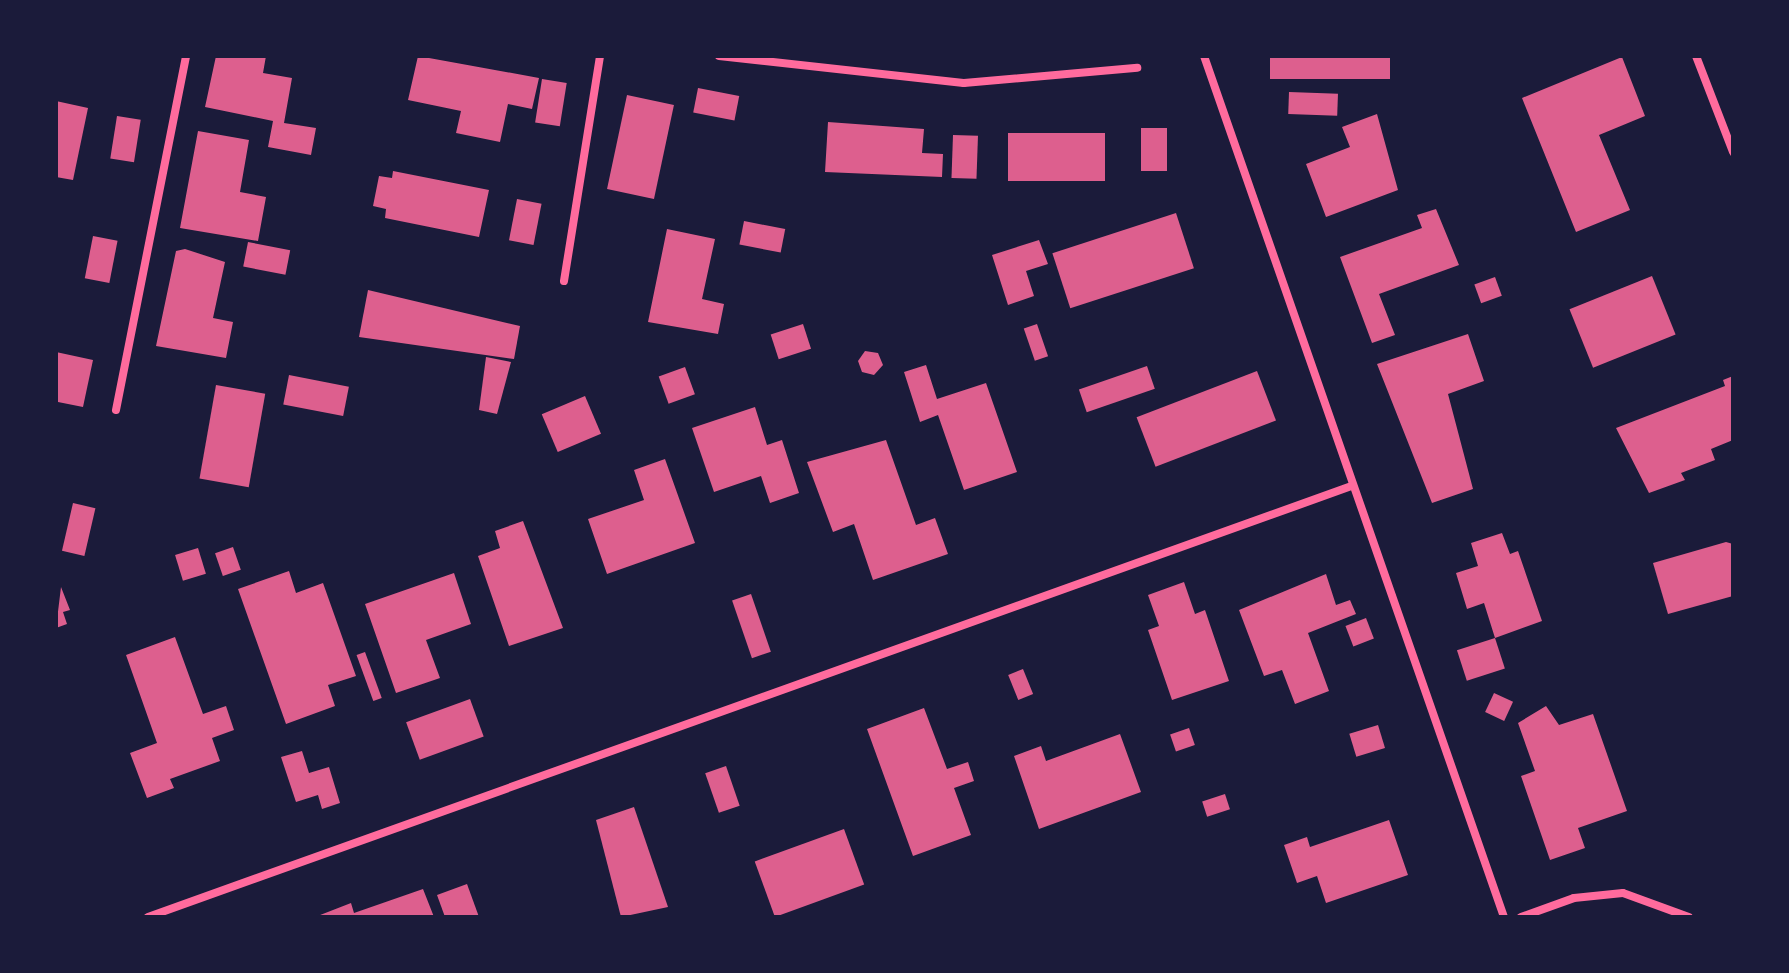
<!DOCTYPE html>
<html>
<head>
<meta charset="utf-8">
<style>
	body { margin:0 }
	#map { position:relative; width:1789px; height:973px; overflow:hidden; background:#1b1b3a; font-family:Cabin,sans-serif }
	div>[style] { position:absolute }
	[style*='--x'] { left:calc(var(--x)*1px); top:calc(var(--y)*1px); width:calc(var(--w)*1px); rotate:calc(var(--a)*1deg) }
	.building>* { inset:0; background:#dd5f8e; transform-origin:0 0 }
	.minor>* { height:8px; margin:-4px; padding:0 4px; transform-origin:4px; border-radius:4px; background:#ff6b9d }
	span { translate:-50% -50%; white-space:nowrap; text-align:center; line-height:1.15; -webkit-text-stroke:7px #1b1b3a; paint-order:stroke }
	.frame { position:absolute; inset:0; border:58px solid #1b1b3a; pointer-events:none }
</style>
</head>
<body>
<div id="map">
	<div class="building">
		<i style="clip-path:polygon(216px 56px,266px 56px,263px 73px,292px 78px,284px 123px,316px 128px,311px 155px,268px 147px,273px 121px,205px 107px)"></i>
		<i style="clip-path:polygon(418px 56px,539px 78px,532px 109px,508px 104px,500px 142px,456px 133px,461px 111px,408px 100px)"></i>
		<i style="left:1270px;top:56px;width:120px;height:23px"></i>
		<i style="clip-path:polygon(1622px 57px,1645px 116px,1599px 135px,1630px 210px,1576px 232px,1522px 98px)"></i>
		<i style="left:542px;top:79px;width:25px;height:44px;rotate:9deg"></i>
		<i style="left:698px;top:88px;width:42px;height:25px;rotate:11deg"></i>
		<i style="left:1289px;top:92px;width:49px;height:22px;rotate:2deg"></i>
		<i style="left:627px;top:95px;width:48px;height:96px;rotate:12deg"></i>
		<i style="clip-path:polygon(56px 101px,88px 108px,73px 180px,56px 177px)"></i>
		<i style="clip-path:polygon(1377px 114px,1398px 190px,1326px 217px,1306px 164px,1350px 147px,1342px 127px)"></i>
		<i style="left:117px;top:116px;width:24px;height:43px;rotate:9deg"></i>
		<i style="clip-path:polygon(828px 122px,924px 129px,922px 153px,943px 154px,942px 177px,825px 172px)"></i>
		<i style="left:1167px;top:128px;width:43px;height:26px;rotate:90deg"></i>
		<i style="clip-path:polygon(198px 131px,249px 140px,240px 192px,266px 197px,258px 241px,180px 228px)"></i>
		<i style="left:1008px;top:133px;width:97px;height:48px"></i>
		<i style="left:953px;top:135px;width:25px;height:43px;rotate:2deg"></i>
		<i style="clip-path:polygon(393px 171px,489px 190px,479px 237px,385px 218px,386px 209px,373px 206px,379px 176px,392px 178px)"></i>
		<i style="left:517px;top:199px;width:25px;height:42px;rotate:11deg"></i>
		<i style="clip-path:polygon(1436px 209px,1459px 265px,1379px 294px,1395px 335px,1372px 343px,1340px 257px,1422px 228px,1417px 215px)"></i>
		<i style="left:1176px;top:213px;width:58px;height:130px;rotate:72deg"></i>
		<i style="left:744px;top:221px;width:42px;height:24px;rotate:11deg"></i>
		<i style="clip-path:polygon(667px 229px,715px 239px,702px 299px,724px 304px,718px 334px,648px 322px)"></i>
		<i style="left:93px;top:236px;width:25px;height:43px;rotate:11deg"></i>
		<i style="clip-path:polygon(1039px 240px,1048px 264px,1026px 271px,1034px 296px,1008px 305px,992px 255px)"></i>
		<i style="left:248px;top:242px;width:43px;height:25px;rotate:11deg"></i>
		<i style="clip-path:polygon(185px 249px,225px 262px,213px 318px,233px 322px,226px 358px,156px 346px,176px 251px)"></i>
		<i style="left:1652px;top:276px;width:63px;height:89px;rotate:68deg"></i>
		<i style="left:1495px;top:277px;width:20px;height:22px;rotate:70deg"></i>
		<i style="clip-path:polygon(368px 290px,520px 326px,514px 359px,359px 337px)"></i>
		<i style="left:803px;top:324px;width:26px;height:34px;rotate:72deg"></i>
		<i style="left:1037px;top:324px;width:34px;height:14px;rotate:71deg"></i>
		<i style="clip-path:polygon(1468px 334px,1484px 381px,1448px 394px,1473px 489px,1432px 503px,1377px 364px)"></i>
		<i style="clip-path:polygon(865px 351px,878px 353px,883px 365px,874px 375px,862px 372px,858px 361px)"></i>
		<i style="clip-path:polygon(56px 352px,93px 360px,83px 407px,58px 402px)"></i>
		<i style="clip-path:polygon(486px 357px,511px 362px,497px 414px,479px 410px)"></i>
		<i style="clip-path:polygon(926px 365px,937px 399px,986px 383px,1017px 472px,964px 490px,938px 415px,920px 422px,904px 372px)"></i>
		<i style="left:1147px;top:366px;width:24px;height:72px;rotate:71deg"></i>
		<i style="left:685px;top:367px;width:29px;height:28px;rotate:70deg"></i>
		<i style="left:1257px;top:371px;width:53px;height:129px;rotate:69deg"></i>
		<i style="left:289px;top:375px;width:61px;height:30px;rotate:11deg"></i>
		<i style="clip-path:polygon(1733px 376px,1733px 440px,1711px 449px,1715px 460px,1681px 473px,1685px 480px,1649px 493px,1616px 428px,1725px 386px,1723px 380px)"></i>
		<i style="left:216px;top:385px;width:50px;height:95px;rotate:10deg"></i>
		<i style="left:585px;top:396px;width:41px;height:47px;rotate:67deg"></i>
		<i style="clip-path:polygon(755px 407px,767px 445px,782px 440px,799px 493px,770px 503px,761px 476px,714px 492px,692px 428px)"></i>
		<i style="clip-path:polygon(886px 440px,916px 525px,935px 518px,948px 554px,873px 580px,854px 524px,833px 532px,807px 462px)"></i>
		<i style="clip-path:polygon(665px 459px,695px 543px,607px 574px,588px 519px,644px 500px,634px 470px)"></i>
		<i style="left:73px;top:503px;width:23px;height:49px;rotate:13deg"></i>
		<i style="clip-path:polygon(523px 521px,563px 628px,509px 646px,478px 556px,500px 548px,495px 531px)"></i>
		<i style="clip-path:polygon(1502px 533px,1510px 554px,1518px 551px,1542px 621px,1495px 638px,1484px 603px,1467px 609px,1456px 573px,1478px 566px,1471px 543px)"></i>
		<i style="clip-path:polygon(1726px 542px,1733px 544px,1733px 596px,1668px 614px,1653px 563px)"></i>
		<i style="left:233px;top:547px;width:24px;height:19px;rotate:71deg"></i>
		<i style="left:198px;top:548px;width:27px;height:24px;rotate:73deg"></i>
		<i style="clip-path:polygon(289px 571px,296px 593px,323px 583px,356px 676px,328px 685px,335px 706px,286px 724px,238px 589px)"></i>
		<i style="clip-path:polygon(454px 573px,471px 624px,426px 640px,440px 678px,396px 693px,365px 604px)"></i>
		<i style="clip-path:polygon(1326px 574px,1336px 605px,1350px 600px,1356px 614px,1308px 633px,1329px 691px,1295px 704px,1282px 670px,1264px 676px,1239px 610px)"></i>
		<i style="clip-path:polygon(1184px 582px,1195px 614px,1205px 610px,1229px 681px,1172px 700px,1148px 630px,1159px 626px,1148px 595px)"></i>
		<i style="clip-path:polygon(61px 587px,70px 610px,63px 612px,67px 624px,56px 628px)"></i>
		<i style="left:751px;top:594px;width:61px;height:20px;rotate:71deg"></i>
		<i style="left:1366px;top:618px;width:22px;height:22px;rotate:69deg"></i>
		<i style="clip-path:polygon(175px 637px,203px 714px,226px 706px,234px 730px,212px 738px,220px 761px,170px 779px,174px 788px,147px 798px,130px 753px,157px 743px,126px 655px)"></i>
		<i style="left:1495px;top:638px;width:32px;height:40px;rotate:72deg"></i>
		<i style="left:365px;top:652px;width:49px;height:9px;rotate:70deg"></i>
		<i style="left:1023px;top:669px;width:27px;height:16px;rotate:68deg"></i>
		<i style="left:1494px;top:693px;width:21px;height:21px;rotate:25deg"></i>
		<i style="left:470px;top:699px;width:40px;height:68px;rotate:70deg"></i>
		<i style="clip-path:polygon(1546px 706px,1559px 725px,1593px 714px,1627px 811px,1578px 828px,1585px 848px,1550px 860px,1521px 776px,1535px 771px,1518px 723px)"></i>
		<i style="clip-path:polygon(924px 708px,947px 769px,968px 762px,974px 781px,954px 788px,971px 835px,913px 856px,867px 729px)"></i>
		<i style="left:1378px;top:725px;width:24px;height:30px;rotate:73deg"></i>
		<i style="left:1189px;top:728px;width:18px;height:20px;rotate:71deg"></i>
		<i style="clip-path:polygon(1120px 734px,1141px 792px,1039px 829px,1014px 756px,1041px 746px,1046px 761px)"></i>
		<i style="clip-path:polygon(302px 751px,309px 773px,329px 767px,340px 803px,322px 809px,318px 795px,296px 802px,281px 757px)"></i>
		<i style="left:726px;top:766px;width:42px;height:22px;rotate:71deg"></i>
		<i style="left:1225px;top:794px;width:16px;height:24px;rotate:72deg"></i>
		<i style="clip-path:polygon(634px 807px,668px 907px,621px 917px,596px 820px)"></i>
		<i style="clip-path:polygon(1389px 820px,1408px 875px,1326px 903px,1317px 876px,1297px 883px,1284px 845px,1307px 837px,1310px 847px)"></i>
		<i style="left:844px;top:829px;width:59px;height:95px;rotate:70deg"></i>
		<i style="clip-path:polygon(467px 884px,479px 917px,445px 917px,437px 895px)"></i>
		<i style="clip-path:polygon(423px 889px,434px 917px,315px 917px,351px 903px,354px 913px)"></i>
	</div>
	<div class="minor">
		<i style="--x:719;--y:56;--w:246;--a:6.3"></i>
		<i style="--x:964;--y:83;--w:174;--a:-5"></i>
		<i style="--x:1204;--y:56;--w:912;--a:70.79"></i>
		<i style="--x:1696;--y:56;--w:103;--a:68.9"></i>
		<i style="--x:564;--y:281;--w:228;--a:-80.9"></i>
		<i style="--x:116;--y:410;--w:361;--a:-78.8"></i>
		<i style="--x:148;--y:917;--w:1279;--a:-19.7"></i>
		<i style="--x:1521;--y:917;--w:56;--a:-19.7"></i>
		<i style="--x:1574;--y:898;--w:49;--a:-5.8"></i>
		<i style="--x:1623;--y:893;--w:70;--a:20"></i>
	</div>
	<div class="frame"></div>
</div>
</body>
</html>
